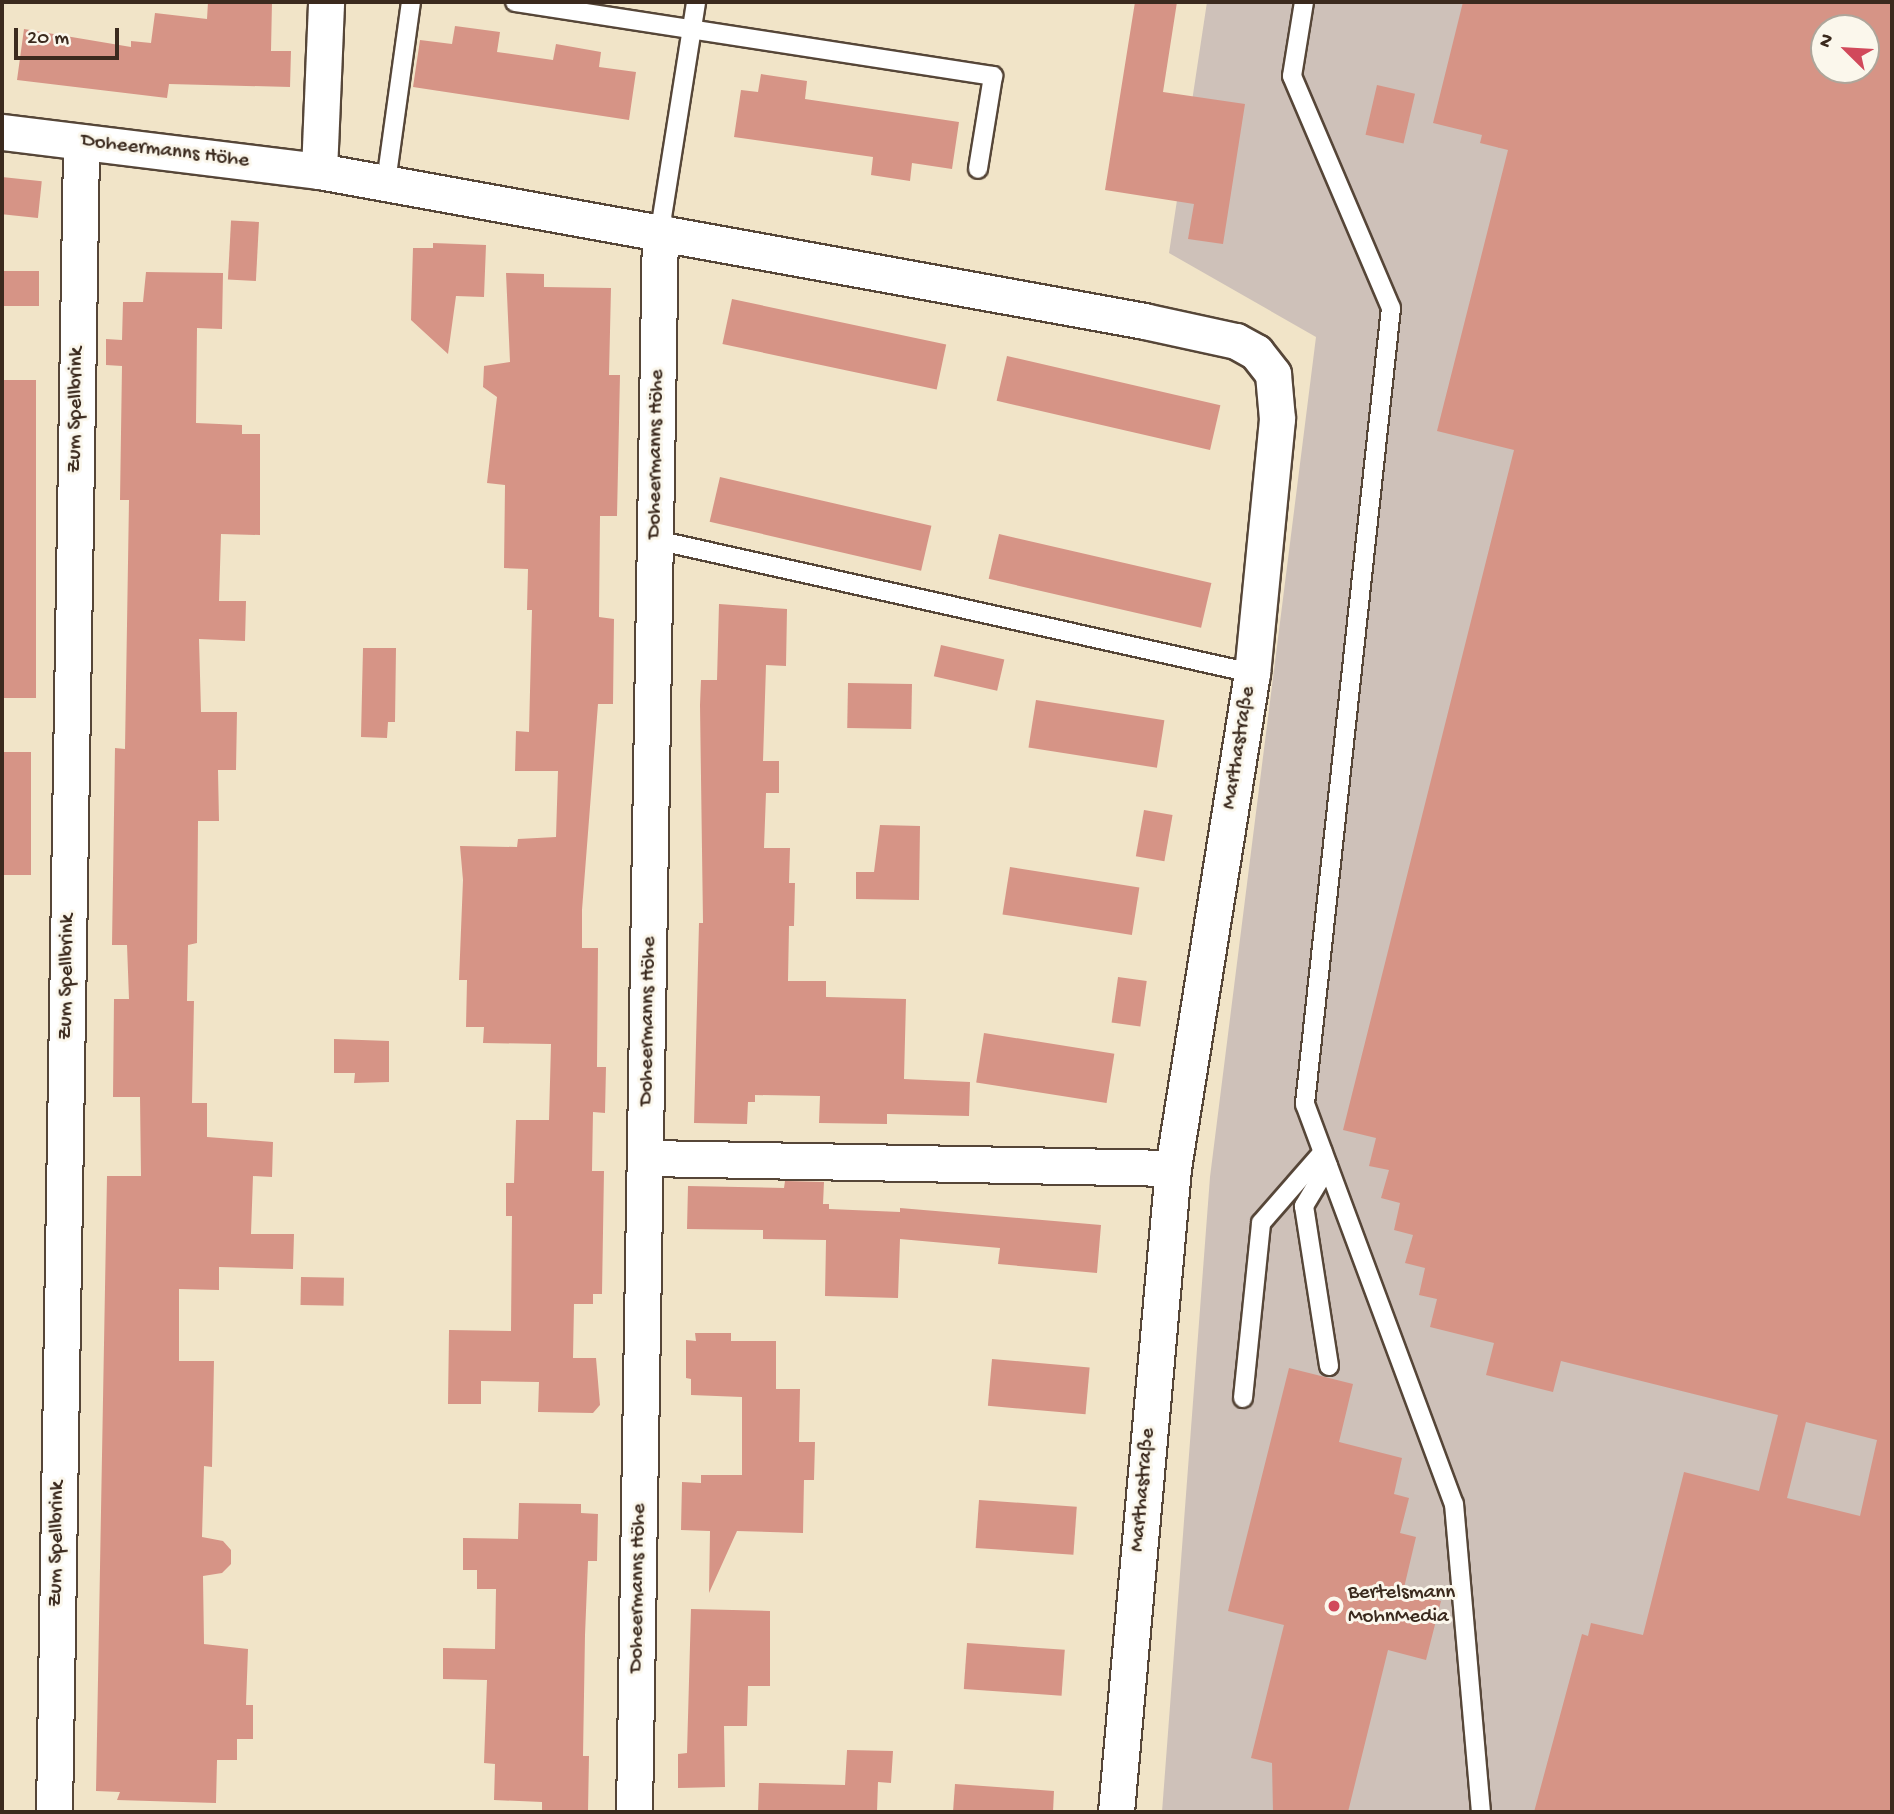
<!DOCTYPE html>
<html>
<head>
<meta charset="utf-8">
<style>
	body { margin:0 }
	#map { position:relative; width:1894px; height:1814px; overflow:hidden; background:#f1e4c8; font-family:"Gochi Hand",sans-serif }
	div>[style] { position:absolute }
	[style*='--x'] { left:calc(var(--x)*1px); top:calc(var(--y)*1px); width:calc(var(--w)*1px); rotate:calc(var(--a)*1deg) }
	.industrial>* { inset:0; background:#cec1b9 }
	.building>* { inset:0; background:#d69486; transform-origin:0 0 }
	.roads { filter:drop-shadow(2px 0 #564638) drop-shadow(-2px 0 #564638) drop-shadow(0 2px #564638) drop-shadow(0 -2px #564638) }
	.lane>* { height:18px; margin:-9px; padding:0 9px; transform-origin:9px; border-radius:9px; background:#fff }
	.street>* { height:35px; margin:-17.5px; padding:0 17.5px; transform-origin:17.5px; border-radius:17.5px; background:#fff }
	.dots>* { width:19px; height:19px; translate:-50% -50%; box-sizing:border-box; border:4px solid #fbf7ec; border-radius:50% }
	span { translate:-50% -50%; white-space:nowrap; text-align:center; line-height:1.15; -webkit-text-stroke:6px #fbf7ec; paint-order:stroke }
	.street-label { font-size:21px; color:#3b2a1e }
	.poi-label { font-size:21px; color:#3b2a1e }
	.left { translate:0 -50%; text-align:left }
	.frame { position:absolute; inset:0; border:4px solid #3b2a1e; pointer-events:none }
	.north { position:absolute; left:1810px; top:14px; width:70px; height:70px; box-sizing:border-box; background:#fbf7ec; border:2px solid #aea59a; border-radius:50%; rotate:294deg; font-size:19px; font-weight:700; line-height:28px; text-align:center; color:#3b2a1e }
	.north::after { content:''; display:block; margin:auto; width:24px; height:32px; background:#d1495b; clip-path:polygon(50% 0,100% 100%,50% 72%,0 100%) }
	.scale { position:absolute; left:14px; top:28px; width:105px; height:32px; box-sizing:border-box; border:4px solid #3b2a1e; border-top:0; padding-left:9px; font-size:21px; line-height:24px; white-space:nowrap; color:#3b2a1e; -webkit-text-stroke:5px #fbf7ec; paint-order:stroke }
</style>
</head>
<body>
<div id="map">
	<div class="industrial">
		<i style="clip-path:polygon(evenodd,1207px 2px,1892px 2px,1892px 1812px,1162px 1812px,1210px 1177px,1316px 337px,1169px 253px,1207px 2px,1824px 28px,1866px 28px,1866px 70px,1824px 70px,1824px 28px)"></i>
	</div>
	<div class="building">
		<i style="clip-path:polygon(208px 2px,272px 2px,271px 51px,291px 51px,290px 87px,169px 84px,167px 98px,17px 80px,24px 29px,131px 47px,131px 41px,151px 43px,155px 13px,207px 19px)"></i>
		<i style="clip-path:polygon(1135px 2px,1177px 2px,1163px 92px,1245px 104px,1223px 244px,1188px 239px,1194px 204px,1105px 190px)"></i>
		<i style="clip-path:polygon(evenodd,1463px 2px,1892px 2px,1892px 1812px,1534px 1812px,1582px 1634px,1588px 1636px,1591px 1623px,1643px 1635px,1684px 1472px,1759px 1491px,1778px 1415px,1561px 1361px,1553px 1392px,1486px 1375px,1494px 1343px,1430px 1327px,1437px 1299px,1419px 1295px,1425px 1268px,1405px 1263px,1413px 1235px,1394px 1230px,1400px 1203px,1381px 1198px,1389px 1170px,1369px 1166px,1376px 1138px,1343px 1130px,1514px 450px,1437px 431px,1508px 150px,1480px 143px,1482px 135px,1433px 123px,1463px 2px,1824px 28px,1866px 28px,1866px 70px,1824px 70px,1824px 28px,1463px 2px,1806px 1422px,1877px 1440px,1860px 1516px,1787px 1498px,1806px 1422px)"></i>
		<i style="clip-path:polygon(455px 26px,500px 32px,497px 52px,553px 60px,556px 44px,601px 52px,599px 67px,636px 72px,629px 120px,413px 87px,420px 40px,452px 44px)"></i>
		<i style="clip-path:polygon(761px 74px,807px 81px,805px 99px,959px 122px,952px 169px,912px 163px,910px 181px,871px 175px,873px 157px,734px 137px,741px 90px,758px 92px)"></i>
		<i style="left:1377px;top:85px;width:39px;height:51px;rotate:13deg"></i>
		<i style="left:2px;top:177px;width:40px;height:37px;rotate:6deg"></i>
		<i style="left:259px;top:222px;width:59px;height:28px;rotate:93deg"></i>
		<i style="clip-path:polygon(433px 243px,486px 245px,484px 297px,456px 296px,448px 354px,411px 320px,413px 248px,433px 248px)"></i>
		<i style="left:2px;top:271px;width:37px;height:35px"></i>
		<i style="clip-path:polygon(146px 272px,223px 273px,222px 329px,197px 328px,196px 423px,242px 425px,242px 434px,260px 434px,260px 535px,221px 534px,219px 601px,246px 601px,245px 641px,199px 639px,201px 712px,237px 712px,236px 770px,218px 770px,219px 821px,198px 821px,197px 943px,188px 945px,187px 1001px,194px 1001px,192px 1103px,207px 1103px,207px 1137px,273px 1142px,272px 1177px,253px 1176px,251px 1234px,294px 1234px,293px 1269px,219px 1267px,219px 1290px,179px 1289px,179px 1361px,214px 1361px,212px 1467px,204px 1466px,202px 1537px,223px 1541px,231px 1550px,231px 1564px,222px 1573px,203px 1576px,204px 1644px,248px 1649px,246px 1705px,253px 1705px,253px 1739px,237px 1739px,237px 1760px,217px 1760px,216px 1803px,117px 1800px,120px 1792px,96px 1791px,107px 1176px,141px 1176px,140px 1097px,113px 1097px,114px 999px,129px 999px,127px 945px,112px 945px,115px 748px,125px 749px,129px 500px,120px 500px,122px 366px,106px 365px,106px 339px,122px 340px,123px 302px,143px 302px)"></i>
		<i style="clip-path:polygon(506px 273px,544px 274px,544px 287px,611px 288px,609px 375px,620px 375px,617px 516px,600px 516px,599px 617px,614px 619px,613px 704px,598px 704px,582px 910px,582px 948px,598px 948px,597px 1067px,606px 1067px,605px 1113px,593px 1112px,592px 1171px,604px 1171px,602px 1294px,593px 1294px,593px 1304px,574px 1304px,573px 1358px,596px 1358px,600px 1405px,593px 1413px,538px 1412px,539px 1382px,481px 1381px,481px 1404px,448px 1404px,449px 1330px,511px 1331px,512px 1216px,506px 1216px,506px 1183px,514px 1183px,516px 1120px,549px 1120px,551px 1044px,483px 1043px,484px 1027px,466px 1027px,467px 980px,459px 980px,463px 880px,460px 846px,517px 847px,518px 839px,556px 837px,558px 771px,515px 771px,516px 731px,529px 732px,532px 610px,527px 610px,528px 569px,504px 568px,505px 485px,487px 483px,497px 397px,483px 387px,484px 366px,510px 362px)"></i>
		<i style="left:732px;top:299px;width:219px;height:46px;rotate:12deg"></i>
		<i style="left:1007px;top:356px;width:219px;height:46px;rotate:13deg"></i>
		<i style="left:2px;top:380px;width:34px;height:318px"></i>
		<i style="left:720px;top:477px;width:217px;height:46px;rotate:13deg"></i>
		<i style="left:999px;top:534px;width:218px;height:46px;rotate:13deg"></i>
		<i style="clip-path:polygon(719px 604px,787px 609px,786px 666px,766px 665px,763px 761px,779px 761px,779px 793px,766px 793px,764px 848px,790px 848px,789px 883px,795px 883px,794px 926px,789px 926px,788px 981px,826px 981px,826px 997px,906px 999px,904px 1079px,970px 1082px,969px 1116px,887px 1114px,887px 1124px,819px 1123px,820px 1096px,755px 1095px,755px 1102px,748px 1102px,747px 1124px,694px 1123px,699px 923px,703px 923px,700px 705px,701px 680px,717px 680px)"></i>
		<i style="left:941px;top:645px;width:65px;height:32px;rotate:13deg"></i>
		<i style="clip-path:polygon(363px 648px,396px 648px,395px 722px,388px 722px,387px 738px,361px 737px)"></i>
		<i style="left:848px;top:683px;width:64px;height:45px;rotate:1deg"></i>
		<i style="left:1036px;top:700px;width:130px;height:48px;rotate:9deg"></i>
		<i style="left:2px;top:752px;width:29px;height:123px"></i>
		<i style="left:1144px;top:810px;width:29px;height:47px;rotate:10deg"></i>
		<i style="clip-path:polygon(880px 825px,920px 826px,919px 900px,856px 899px,856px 872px,874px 872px)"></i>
		<i style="left:1010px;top:867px;width:131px;height:48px;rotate:9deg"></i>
		<i style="left:1118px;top:977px;width:29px;height:46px;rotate:8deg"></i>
		<i style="left:984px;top:1033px;width:132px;height:50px;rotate:9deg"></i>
		<i style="clip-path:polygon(334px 1039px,389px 1041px,389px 1082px,354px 1083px,355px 1073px,334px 1073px)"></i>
		<i style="clip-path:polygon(785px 1181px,824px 1182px,823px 1204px,829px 1204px,829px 1209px,900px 1212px,900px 1208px,1101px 1225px,1097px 1273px,998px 1264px,1000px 1248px,900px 1239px,898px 1298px,825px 1296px,826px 1240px,763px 1239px,763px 1230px,687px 1229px,688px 1186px,784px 1188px)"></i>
		<i style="left:301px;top:1277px;width:43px;height:28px;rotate:1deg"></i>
		<i style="clip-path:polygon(695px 1333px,731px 1333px,731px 1341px,776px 1341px,776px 1389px,800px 1389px,799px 1442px,815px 1442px,814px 1480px,804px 1480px,803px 1533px,737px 1531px,709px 1593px,710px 1531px,681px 1530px,682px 1482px,701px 1483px,701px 1475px,742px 1475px,742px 1397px,691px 1395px,691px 1379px,686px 1378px,686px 1340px,696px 1341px)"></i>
		<i style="left:992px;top:1359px;width:98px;height:47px;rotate:5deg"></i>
		<i style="clip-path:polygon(1289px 1368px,1353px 1384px,1339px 1442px,1402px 1458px,1394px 1494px,1409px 1498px,1400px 1533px,1416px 1537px,1403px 1592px,1441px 1601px,1426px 1660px,1388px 1650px,1348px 1812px,1273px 1812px,1272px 1763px,1251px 1758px,1284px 1625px,1228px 1611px)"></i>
		<i style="left:979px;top:1500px;width:98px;height:48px;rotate:4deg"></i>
		<i style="clip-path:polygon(519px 1503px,581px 1504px,581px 1513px,598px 1514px,597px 1561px,588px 1561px,585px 1635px,583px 1756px,589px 1756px,588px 1812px,542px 1811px,542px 1802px,494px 1800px,495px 1764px,484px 1763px,487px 1680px,443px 1679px,443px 1648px,495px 1649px,496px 1589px,477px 1589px,477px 1570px,463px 1570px,463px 1538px,518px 1539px)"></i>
		<i style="clip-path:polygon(691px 1609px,770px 1611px,770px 1686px,748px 1686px,747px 1726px,724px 1726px,725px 1787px,678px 1788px,678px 1754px,687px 1753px)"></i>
		<i style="left:967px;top:1643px;width:98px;height:46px;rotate:4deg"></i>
		<i style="clip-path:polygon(847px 1750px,893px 1751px,891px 1783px,878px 1782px,877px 1812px,758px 1812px,759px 1783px,845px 1785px)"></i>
		<i style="clip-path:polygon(955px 1784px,1054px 1791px,1053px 1812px,953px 1812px)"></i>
	</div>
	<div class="roads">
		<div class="lane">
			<i style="--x:515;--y:2;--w:484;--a:8.8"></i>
			<i style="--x:993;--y:76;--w:94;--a:99.2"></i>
			<i style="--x:1304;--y:2;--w:75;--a:99.2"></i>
			<i style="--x:1292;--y:76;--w:252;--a:66.9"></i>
			<i style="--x:1391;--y:308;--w:801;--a:96.17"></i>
			<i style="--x:1305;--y:1104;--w:427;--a:69.6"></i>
			<i style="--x:1454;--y:1504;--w:309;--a:85"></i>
			<i style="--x:386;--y:182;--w:182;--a:-82.1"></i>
			<i style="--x:660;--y:230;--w:231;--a:-81"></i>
			<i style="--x:656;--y:540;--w:611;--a:12.58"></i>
			<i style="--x:1328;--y:1166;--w:47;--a:121"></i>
			<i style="--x:1304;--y:1206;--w:162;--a:81.1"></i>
			<i style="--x:1243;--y:1398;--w:176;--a:-84.1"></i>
			<i style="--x:1261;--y:1223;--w:94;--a:-48.9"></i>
		</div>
		<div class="street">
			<i style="--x:2;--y:132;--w:319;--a:7"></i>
			<i style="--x:319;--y:171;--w:839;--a:10.3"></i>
			<i style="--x:1144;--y:321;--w:94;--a:12.3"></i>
			<i style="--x:1236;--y:341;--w:23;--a:29"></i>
			<i style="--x:1256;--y:352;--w:28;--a:52"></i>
			<i style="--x:1273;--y:374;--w:45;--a:84.9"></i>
			<i style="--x:1277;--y:419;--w:255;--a:95.6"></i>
			<i style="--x:1252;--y:673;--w:501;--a:99.07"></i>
			<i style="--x:1173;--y:1168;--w:647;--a:95.06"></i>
			<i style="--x:319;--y:171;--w:169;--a:-87.6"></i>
			<i style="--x:648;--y:1158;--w:525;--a:1.09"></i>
			<i style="--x:54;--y:1812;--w:1670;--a:-89.07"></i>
			<i style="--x:634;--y:1812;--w:1582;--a:-89.06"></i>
		</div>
	</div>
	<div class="dots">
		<i style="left:1334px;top:1606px;background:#d1495b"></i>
	</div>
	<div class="street-label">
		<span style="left:165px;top:152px;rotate:7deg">Doheermanns Höhe</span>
		<span style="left:77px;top:410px;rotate:-89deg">Zum Spellbrink</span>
		<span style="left:657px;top:454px;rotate:-89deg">Doheermanns Höhe</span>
		<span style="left:1240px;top:748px;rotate:-81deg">Marthastraße</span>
		<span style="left:68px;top:977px;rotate:-89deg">Zum Spellbrink</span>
		<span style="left:649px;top:1021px;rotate:-89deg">Doheermanns Höhe</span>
		<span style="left:1144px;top:1490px;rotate:-85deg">Marthastraße</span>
		<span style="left:58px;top:1544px;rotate:-89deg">Zum Spellbrink</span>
		<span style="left:639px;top:1588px;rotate:-89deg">Doheermanns Höhe</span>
	</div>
	<div class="poi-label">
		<span class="left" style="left:1348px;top:1606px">Bertelsmann<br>MohnMedia</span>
	</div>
	<div class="frame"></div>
	<div class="north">N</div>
	<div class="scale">20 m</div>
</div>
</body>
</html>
